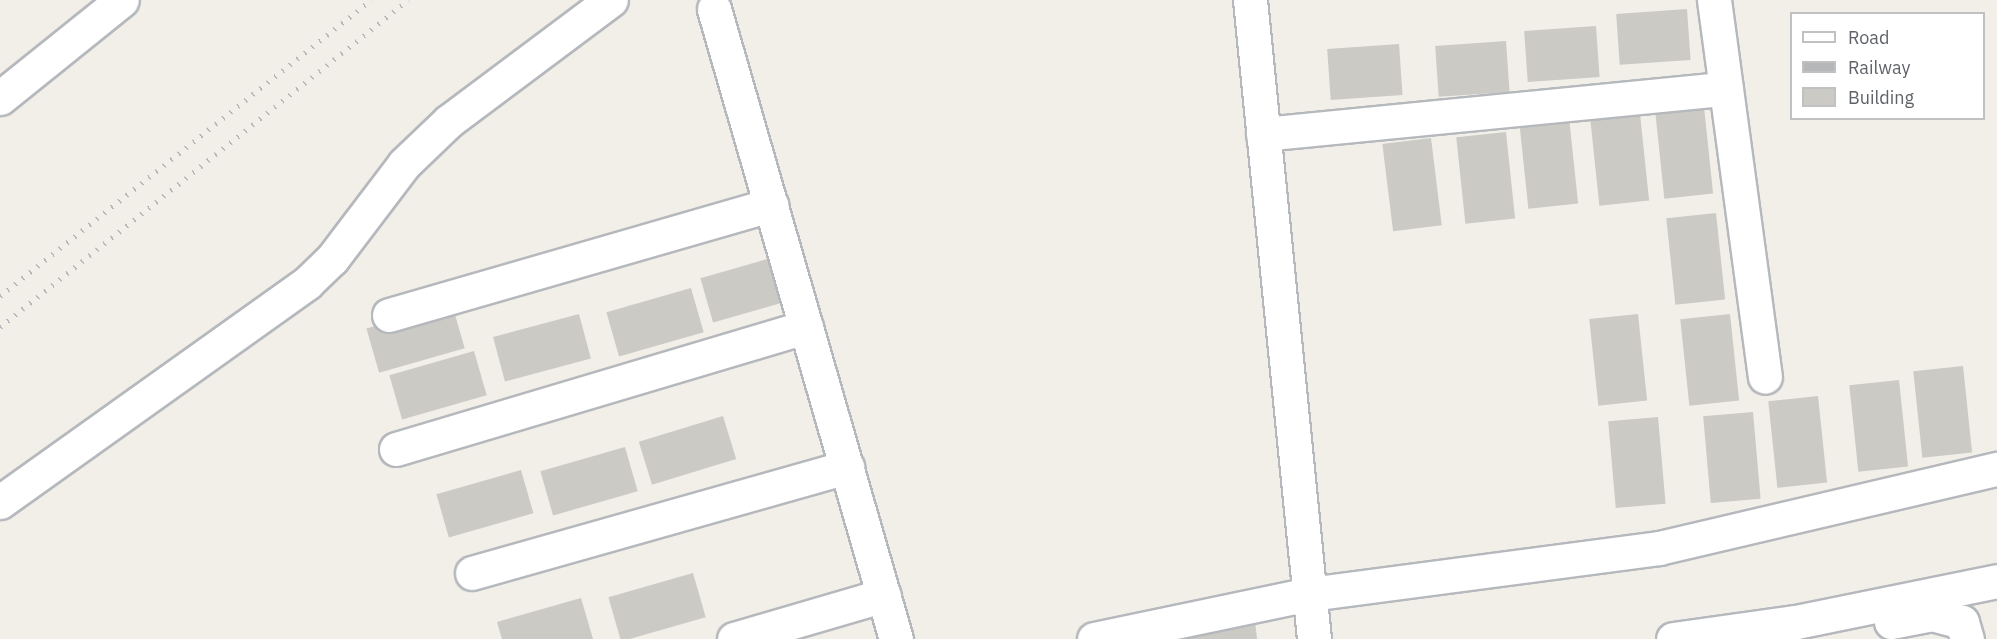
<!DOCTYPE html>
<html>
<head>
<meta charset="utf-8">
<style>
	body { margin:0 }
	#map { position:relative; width:1997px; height:639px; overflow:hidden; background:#f1efe8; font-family:"IBM Plex Sans",sans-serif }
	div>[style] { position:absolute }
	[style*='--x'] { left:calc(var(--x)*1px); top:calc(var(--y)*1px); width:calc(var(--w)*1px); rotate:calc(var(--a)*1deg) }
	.building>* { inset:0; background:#cccac5; transform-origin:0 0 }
	.roads { filter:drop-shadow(2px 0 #b5b8bc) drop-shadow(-2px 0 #b5b8bc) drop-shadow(0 2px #b5b8bc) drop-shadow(0 -2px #b5b8bc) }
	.street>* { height:33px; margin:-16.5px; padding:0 16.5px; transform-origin:16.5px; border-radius:16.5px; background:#fff }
	.secondary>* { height:33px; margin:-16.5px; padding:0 16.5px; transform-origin:16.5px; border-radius:16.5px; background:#fff }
	.rail>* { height:4.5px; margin-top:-2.25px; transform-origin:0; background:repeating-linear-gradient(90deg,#b6b7b8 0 1.5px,transparent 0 9.5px) }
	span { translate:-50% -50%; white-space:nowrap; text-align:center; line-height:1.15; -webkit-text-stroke:6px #fff; paint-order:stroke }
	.legend { position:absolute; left:1790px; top:12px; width:195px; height:108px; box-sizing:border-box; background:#fff; border:2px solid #bfc1c3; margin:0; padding:8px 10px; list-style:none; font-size:18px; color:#5f6368 }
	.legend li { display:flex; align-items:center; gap:12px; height:30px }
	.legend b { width:30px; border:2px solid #bfc1c3 }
</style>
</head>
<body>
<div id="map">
	<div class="building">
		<i style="left:1687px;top:9px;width:51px;height:71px;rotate:86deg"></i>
		<i style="left:1596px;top:26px;width:51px;height:72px;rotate:86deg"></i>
		<i style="left:1506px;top:41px;width:51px;height:71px;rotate:86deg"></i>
		<i style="left:1399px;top:44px;width:51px;height:72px;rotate:86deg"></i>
		<i style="left:1704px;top:107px;width:87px;height:49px;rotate:84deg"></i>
		<i style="left:1640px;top:114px;width:87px;height:50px;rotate:84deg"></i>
		<i style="left:1569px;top:117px;width:87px;height:50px;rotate:84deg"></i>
		<i style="left:1506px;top:132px;width:87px;height:50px;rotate:84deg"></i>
		<i style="left:1431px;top:138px;width:88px;height:49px;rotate:83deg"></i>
		<i style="left:1716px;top:213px;width:87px;height:50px;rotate:84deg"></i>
		<i style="left:785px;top:254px;width:46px;height:88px;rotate:74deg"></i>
		<i style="left:691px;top:288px;width:46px;height:88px;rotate:74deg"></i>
		<i style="left:452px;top:304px;width:46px;height:89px;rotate:74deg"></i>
		<i style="left:579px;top:314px;width:46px;height:89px;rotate:75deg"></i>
		<i style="left:1638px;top:314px;width:87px;height:49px;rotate:84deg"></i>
		<i style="left:1730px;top:314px;width:87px;height:50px;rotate:84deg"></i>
		<i style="left:474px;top:351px;width:46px;height:88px;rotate:74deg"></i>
		<i style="left:1963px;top:366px;width:87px;height:50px;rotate:84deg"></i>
		<i style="left:1899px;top:380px;width:87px;height:50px;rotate:84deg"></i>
		<i style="left:1818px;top:396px;width:87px;height:50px;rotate:84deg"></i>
		<i style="left:1753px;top:412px;width:87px;height:50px;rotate:85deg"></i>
		<i style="left:723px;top:416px;width:45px;height:88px;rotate:73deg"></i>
		<i style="left:1658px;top:417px;width:87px;height:50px;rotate:85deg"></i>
		<i style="left:625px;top:447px;width:46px;height:88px;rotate:74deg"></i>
		<i style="left:521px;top:470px;width:45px;height:88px;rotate:74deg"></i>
		<i style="left:693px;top:573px;width:46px;height:88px;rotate:74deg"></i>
		<i style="clip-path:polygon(581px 598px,593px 639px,502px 639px,497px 622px)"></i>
		<i style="clip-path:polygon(1255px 620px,1257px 639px,1171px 639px)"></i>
	</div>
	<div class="roads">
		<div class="street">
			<i style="--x:1714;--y:0;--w:380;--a:82.3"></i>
			<i style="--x:714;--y:9;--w:656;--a:73.89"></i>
			<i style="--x:0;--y:98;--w:156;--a:-38.8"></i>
			<i style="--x:1263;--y:134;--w:465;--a:-5.6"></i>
			<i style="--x:389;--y:315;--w:398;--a:-16.1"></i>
			<i style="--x:396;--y:449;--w:428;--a:-16.6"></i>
			<i style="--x:0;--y:502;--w:377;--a:-35.5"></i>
			<i style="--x:307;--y:283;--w:35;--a:-44"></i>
			<i style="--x:332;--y:259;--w:119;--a:-52.8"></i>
			<i style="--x:404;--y:164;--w:62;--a:-43.7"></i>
			<i style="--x:449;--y:121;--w:202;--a:-36.8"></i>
			<i style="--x:472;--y:573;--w:390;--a:-15.8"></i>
			<i style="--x:1891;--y:622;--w:42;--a:-11"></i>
			<i style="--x:1932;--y:614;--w:31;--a:15"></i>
			<i style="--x:1962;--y:622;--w:18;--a:74"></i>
			<i style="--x:734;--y:639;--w:156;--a:-16.3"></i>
			<i style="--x:1094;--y:639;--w:221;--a:-11.8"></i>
			<i style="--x:1310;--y:594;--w:352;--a:-7.5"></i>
			<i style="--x:1659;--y:548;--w:347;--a:-13.2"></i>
			<i style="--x:1673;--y:639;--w:124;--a:-7.9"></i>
			<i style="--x:1796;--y:622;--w:205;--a:-11.5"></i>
		</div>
		<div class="secondary">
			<i style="--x:1250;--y:0;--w:642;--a:84.28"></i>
		</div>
	</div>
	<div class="rail">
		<i style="--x:0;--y:296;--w:475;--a:-38.6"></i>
		<i style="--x:0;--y:327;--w:523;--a:-38.71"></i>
	</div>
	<ul class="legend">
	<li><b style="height:8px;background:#fff"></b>Road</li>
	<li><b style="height:8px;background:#b6b7b8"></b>Railway</li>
	<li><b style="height:16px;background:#cccac5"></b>Building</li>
	</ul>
</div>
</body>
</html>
